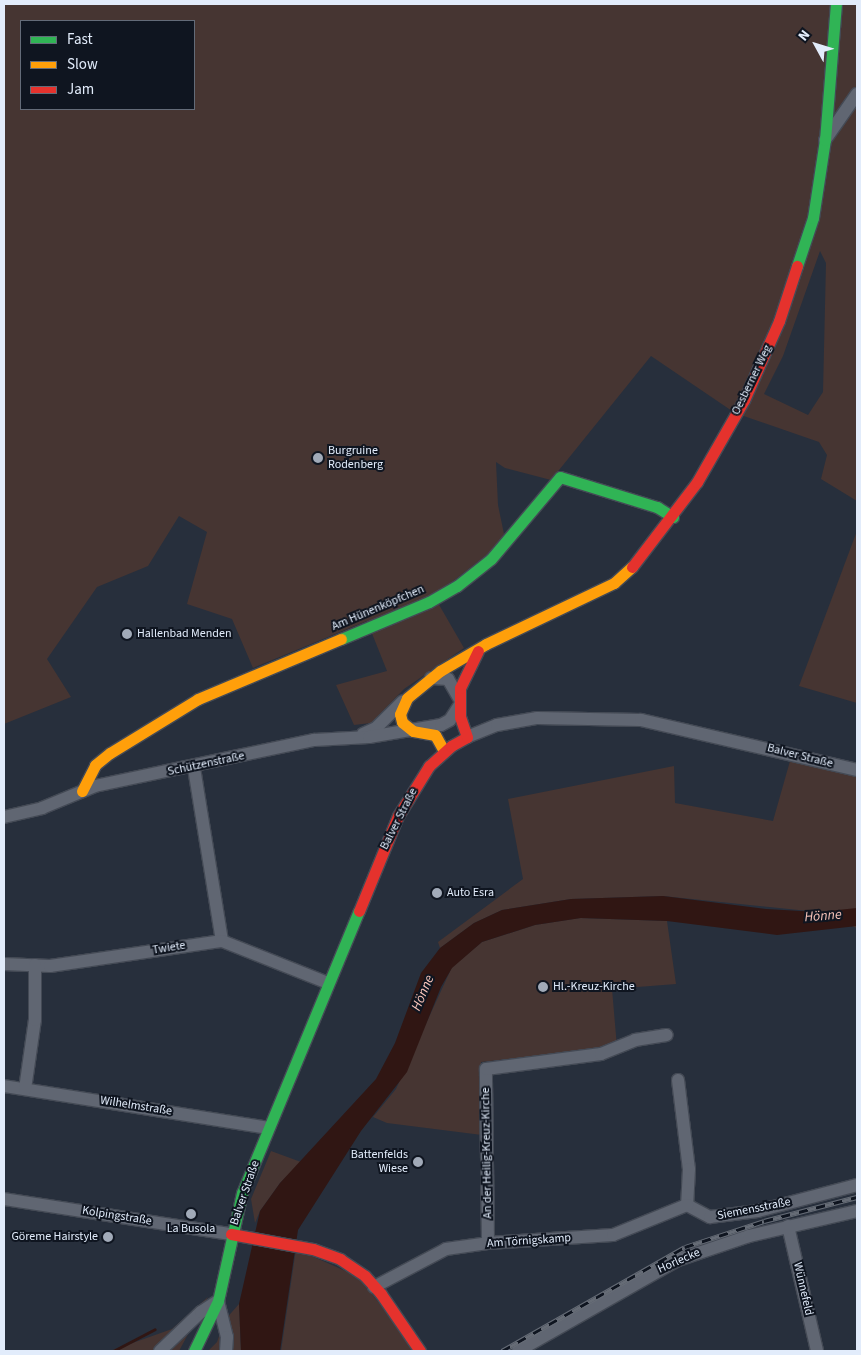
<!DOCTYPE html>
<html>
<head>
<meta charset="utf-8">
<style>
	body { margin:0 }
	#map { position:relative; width:861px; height:1355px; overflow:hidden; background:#272f3c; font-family:"Source Sans 3",sans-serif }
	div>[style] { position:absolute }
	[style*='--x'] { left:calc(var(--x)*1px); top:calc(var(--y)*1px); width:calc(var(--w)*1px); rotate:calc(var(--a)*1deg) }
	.green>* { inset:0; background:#463532 }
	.water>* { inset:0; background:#301613 }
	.stream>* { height:3px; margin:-1.5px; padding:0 1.5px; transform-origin:1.5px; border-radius:1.5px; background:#301613 }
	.roads { filter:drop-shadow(1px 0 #444a55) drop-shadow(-1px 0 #444a55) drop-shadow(0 1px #444a55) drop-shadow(0 -1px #444a55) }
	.street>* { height:12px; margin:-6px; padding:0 6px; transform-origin:6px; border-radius:6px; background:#606672 }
	.fast>* { height:11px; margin:-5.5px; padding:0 5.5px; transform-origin:5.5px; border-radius:5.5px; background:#30b455 }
	.slow>* { height:11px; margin:-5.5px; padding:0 5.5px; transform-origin:5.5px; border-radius:5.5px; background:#ff9f0a }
	.jam>* { height:11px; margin:-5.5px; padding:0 5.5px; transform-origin:5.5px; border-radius:5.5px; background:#e5322d }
	.rail>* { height:5px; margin-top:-2.5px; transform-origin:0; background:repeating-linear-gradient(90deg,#0f1520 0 9px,#666c76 0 18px); box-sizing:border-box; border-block:1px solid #666c76 }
	.dots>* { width:14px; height:14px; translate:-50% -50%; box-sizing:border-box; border:2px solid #0f1520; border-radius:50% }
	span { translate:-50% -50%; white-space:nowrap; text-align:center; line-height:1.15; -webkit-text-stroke:4px #0f1520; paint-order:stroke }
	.street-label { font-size:12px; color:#e2ecfb }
	.poi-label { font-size:12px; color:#e2ecfb }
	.left { translate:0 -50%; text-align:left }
	.right { translate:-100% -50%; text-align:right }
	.water-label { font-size:14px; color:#fac5ba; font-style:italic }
	.frame { position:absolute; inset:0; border:5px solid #e2ecfb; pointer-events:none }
	.legend { position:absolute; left:20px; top:20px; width:175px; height:90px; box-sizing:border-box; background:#0f1520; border:1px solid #636b78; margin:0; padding:6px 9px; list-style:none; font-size:15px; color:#e2ecfb }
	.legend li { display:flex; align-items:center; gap:10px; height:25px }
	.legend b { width:25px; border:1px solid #636b78 }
	.north { position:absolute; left:791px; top:20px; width:50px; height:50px; -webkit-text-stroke:4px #0f1520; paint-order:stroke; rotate:309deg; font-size:14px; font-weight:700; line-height:20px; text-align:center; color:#e2ecfb }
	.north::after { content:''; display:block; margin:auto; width:18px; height:22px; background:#e2ecfb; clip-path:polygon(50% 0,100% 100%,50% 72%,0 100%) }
</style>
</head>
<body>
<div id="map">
	<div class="green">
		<i style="clip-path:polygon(evenodd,4px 4px,857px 4px,857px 501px,821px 479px,827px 455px,819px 442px,735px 413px,651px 356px,551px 480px,505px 468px,496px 462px,498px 505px,504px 534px,494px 549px,434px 596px,464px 648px,404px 689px,371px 723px,354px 725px,336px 685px,387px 671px,367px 621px,253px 668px,232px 619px,187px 604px,207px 532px,179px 516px,148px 566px,97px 587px,47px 659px,71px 697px,4px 724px,4px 4px,21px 21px,194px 21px,194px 109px,21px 109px,21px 21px,4px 4px,820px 251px,826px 263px,823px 392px,808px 415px,764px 394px,783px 356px,820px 251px)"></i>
		<i style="clip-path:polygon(857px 531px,857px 703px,799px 686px)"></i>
		<i style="clip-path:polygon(792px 754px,857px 770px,857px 928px,818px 912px,663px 896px,571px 899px,502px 910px,474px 923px,440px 948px,438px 942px,523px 879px,508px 799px,674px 766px,675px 803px,773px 821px)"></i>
		<i style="clip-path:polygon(580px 918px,667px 921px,676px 984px,612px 989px,617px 1047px,481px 1062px,482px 1135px,387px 1123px,373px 1117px,396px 1089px,452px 967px,482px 942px,535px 925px)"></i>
		<i style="clip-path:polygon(271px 1151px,301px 1162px,280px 1183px,260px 1211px,255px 1223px,251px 1199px)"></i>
		<i style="clip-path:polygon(296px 1249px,359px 1277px,416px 1351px,281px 1351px)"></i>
		<i style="clip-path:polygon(208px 1297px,179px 1351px,110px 1351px,172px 1329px)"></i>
		<i style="clip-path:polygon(239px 1304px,241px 1351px,208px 1351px,217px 1342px,224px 1321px)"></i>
	</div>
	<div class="water">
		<i style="clip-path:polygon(663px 896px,766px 909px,818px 912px,857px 908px,857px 926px,777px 935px,667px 921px,581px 918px,535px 925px,482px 942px,452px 968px,441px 987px,407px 1072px,361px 1131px,298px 1230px,280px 1351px,241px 1351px,239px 1304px,260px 1211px,280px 1183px,376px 1079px,395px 1043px,421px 973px,440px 948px,474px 923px,502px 910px,571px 899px)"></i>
	</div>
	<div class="stream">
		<i style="--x:113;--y:1351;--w:47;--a:-27.6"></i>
	</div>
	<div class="roads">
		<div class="street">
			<i style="--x:825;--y:140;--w:56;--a:-55.2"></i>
			<i style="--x:431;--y:678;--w:17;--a:3"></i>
			<i style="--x:448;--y:679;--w:22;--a:60"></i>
			<i style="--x:363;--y:734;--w:14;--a:-25"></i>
			<i style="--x:376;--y:728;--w:38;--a:-45"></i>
			<i style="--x:467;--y:737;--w:32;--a:-22"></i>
			<i style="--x:497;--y:725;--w:41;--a:-9.9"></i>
			<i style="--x:537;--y:718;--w:104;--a:1.1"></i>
			<i style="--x:641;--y:720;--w:222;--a:13"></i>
			<i style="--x:194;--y:768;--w:175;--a:80.8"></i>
			<i style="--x:4;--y:817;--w:39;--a:-13"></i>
			<i style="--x:42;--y:808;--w:57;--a:-22.5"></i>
			<i style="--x:95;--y:786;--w:224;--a:-11.9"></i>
			<i style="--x:314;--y:740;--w:55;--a:-3.1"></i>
			<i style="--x:369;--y:737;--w:73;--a:-9.5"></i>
			<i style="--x:441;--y:725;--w:10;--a:-29"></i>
			<i style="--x:450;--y:720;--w:17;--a:-57"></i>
			<i style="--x:4;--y:964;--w:46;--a:2.5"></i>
			<i style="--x:50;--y:966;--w:174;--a:-8.3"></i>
			<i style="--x:222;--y:941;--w:114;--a:21.6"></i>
			<i style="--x:678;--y:1080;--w:90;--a:83"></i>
			<i style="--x:689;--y:1169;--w:36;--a:93"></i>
			<i style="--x:4;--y:1086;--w:267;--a:9"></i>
			<i style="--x:25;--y:1089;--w:70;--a:-81.8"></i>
			<i style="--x:35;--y:1020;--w:55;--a:-90"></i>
			<i style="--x:4;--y:1199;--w:230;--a:8.8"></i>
			<i style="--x:687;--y:1205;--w:26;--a:28"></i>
			<i style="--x:710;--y:1217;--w:48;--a:-7.1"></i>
			<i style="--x:758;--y:1211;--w:102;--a:-14.7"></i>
			<i style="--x:788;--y:1226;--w:128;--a:76.9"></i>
			<i style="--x:488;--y:1243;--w:174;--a:-90.7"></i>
			<i style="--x:486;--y:1069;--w:116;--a:-7.4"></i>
			<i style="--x:601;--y:1054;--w:37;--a:-22"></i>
			<i style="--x:635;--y:1040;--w:32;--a:-9"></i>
			<i style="--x:374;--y:1287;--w:81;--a:-27.8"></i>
			<i style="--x:446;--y:1249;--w:42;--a:-8.1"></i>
			<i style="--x:488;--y:1243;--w:125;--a:-3.7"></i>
			<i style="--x:613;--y:1235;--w:80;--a:-22.1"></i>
			<i style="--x:160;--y:1351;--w:57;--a:-43.6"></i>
			<i style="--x:201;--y:1312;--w:20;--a:-33"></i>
			<i style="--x:218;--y:1301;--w:37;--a:76"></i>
			<i style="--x:227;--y:1337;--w:14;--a:94"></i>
			<i style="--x:518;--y:1351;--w:184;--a:-29.6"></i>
			<i style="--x:678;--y:1260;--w:75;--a:-18.7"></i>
			<i style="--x:749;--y:1236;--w:111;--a:-13"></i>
		</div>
		<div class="fast">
			<i style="--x:797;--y:266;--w:51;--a:-71.6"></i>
			<i style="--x:813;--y:218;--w:79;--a:-81.3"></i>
			<i style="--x:825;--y:140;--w:136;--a:-85.4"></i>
			<i style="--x:341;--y:639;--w:95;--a:-22.8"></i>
			<i style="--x:429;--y:602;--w:32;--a:-30"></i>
			<i style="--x:457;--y:586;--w:43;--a:-38.5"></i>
			<i style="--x:491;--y:559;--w:107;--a:-49.9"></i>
			<i style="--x:560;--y:477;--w:102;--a:17.2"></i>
			<i style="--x:657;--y:507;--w:19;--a:32"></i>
			<i style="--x:194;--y:1351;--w:55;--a:-64.4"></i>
			<i style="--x:218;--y:1301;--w:111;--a:-77.5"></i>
			<i style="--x:242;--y:1193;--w:305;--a:-67.5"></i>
		</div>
		<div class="slow">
			<i style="--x:444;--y:751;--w:18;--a:-119"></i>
			<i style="--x:435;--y:735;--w:22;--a:-170"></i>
			<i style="--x:413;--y:731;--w:14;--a:-141"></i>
			<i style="--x:402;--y:722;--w:8;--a:-104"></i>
			<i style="--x:400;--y:714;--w:17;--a:-66"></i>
			<i style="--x:407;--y:698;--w:43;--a:-39.3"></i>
			<i style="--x:440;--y:671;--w:53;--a:-30.4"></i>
			<i style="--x:486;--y:644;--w:142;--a:-25.5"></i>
			<i style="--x:614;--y:583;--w:24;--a:-42"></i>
			<i style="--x:82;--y:791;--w:29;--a:-63"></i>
			<i style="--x:95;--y:765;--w:19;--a:-39"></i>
			<i style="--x:110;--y:753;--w:103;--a:-31.5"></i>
			<i style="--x:198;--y:699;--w:155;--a:-22.8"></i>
		</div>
		<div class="jam">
			<i style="--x:632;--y:567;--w:107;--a:-52.6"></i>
			<i style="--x:697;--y:482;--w:95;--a:-60.2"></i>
			<i style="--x:744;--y:400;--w:86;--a:-66.1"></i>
			<i style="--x:779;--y:321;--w:58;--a:-71.9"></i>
			<i style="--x:359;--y:911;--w:103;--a:-67.7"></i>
			<i style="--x:398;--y:816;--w:59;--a:-58.2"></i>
			<i style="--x:429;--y:766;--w:30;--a:-42"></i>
			<i style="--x:451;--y:746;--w:18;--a:-29"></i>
			<i style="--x:467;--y:737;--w:21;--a:-109"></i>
			<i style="--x:460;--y:717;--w:29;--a:-90"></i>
			<i style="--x:460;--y:688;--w:41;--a:-64.1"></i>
			<i style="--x:231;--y:1234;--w:83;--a:10.4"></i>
			<i style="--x:313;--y:1249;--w:29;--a:20"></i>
			<i style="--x:340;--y:1259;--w:30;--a:34"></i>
			<i style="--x:365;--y:1276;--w:24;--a:48"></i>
			<i style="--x:381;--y:1294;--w:69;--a:55.6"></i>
		</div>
	</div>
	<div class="rail">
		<i style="--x:502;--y:1351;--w:210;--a:-29.6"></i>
		<i style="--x:685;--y:1247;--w:83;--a:-18.2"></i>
		<i style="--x:764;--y:1221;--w:96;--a:-14.5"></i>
	</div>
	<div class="dots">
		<i style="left:318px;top:458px;background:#a1aab8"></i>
		<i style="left:127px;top:634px;background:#a1aab8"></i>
		<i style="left:437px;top:893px;background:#a1aab8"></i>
		<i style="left:543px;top:987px;background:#a1aab8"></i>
		<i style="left:418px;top:1162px;background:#a1aab8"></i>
		<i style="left:191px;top:1214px;background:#a1aab8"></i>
		<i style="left:108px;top:1237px;background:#a1aab8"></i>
	</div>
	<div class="street-label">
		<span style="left:752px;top:380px;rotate:-64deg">Oesberner Weg</span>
		<span style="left:378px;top:608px;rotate:-23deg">Am Hünenköpfchen</span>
		<span style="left:800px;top:756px;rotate:14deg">Balver Straße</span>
		<span style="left:206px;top:764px;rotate:-12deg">Schützenstraße</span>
		<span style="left:399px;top:819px;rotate:-63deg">Balver Straße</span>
		<span style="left:169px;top:948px;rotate:-9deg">Twiete</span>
		<span style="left:136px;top:1106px;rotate:9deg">Wilhelmstraße</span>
		<span style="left:487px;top:1153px;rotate:-91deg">An der Heilig-Kreuz-Kirche</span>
		<span style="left:245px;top:1193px;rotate:-71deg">Balver Straße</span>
		<span style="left:754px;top:1209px;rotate:-11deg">Siemensstraße</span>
		<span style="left:117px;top:1216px;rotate:9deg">Kolpingstraße</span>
		<span style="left:529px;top:1241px;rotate:-4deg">Am Törnigskamp</span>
		<span style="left:679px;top:1261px;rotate:-24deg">Horlecke</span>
		<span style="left:803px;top:1289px;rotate:77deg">Wünnefeld</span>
	</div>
	<div class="poi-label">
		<span class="left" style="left:328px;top:458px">Burgruine<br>Rodenberg</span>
		<span class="left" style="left:137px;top:634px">Hallenbad Menden</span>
		<span class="left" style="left:447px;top:893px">Auto Esra</span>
		<span class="left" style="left:553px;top:987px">Hl.-Kreuz-Kirche</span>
		<span class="right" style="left:408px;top:1162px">Battenfelds<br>Wiese</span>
		<span style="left:191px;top:1229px">La Busola</span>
		<span class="right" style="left:98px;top:1237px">Göreme Hairstyle</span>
	</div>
	<div class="water-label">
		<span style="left:823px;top:916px;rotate:-4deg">Hönne</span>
		<span style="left:423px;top:993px;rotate:-67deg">Hönne</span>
	</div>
	<div class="frame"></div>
	<ul class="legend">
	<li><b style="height:6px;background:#30b455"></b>Fast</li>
	<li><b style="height:6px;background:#ff9f0a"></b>Slow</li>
	<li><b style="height:6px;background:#e5322d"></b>Jam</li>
	</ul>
	<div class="north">N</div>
</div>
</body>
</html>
